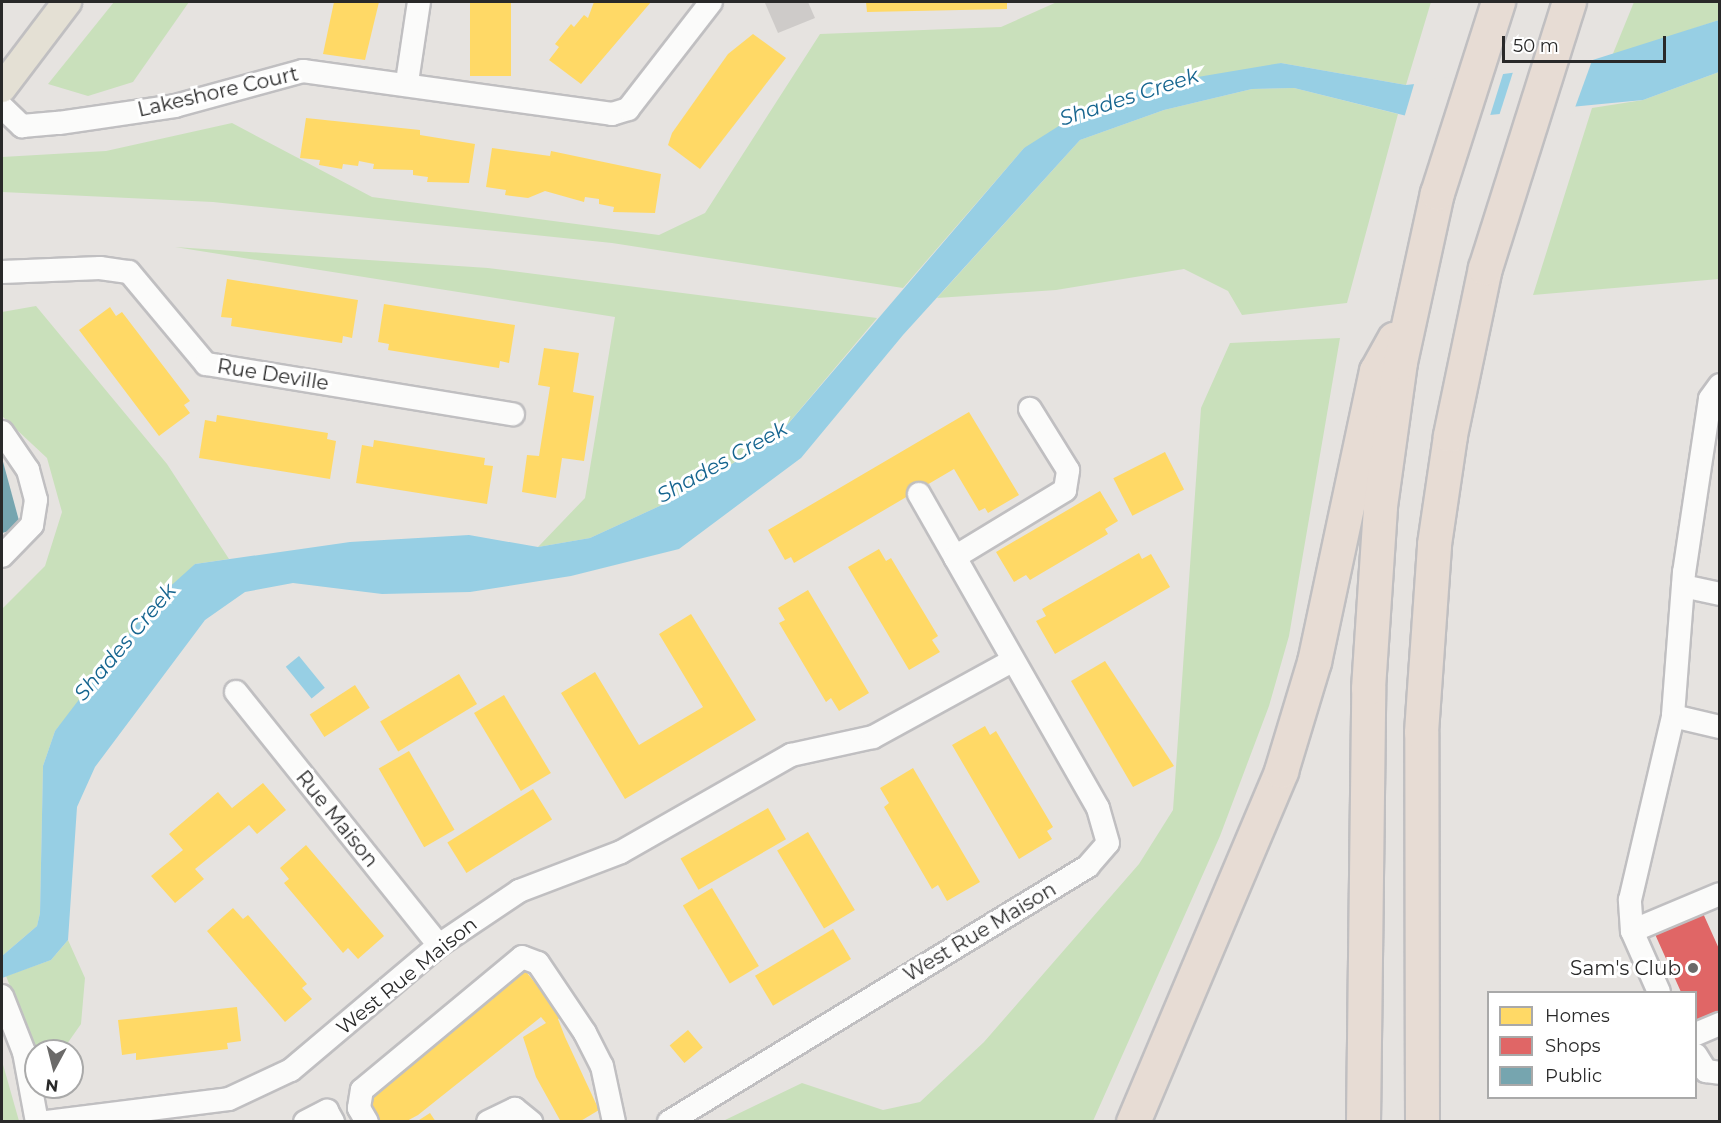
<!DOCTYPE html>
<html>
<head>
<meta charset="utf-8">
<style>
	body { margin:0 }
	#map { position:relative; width:1721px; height:1123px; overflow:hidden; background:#e6e3e0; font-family:Montserrat,sans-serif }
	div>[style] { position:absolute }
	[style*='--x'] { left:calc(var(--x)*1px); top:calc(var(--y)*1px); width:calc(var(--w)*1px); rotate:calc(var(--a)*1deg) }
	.green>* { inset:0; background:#c9e0bb }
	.water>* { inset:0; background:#97cfe4; transform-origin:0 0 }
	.pier>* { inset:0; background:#e6e3e0 }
	.homes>* { inset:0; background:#ffd966; transform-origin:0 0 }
	.shops>* { inset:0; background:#e06666 }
	.public>* { inset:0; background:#76a5af }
	.building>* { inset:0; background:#cecbc9 }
	.roads { filter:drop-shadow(2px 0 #c0bfc1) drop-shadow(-2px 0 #c0bfc1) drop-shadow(0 2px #c0bfc1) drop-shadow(0 -2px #c0bfc1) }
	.minor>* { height:22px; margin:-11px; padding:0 11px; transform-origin:11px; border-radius:11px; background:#fbfbfa }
	.major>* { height:28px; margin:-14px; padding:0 14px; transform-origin:14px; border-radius:14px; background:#e4e0d4 }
	.highway>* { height:33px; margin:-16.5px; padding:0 16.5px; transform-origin:16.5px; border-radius:16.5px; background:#e7dcd4 }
	.dots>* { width:16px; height:16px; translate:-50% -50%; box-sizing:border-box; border:3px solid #fff; border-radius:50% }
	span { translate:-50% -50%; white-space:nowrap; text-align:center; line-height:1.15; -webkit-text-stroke:6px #fff; paint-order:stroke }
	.street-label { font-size:20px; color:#292929 }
	.poi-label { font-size:20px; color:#292929 }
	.right { translate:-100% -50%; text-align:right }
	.water-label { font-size:21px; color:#16658f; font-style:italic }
	.frame { position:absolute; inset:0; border:3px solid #292929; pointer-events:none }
	.legend { position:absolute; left:1487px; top:991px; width:210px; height:108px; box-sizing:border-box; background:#fff; border:2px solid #a9a9a9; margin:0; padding:8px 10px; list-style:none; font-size:18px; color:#292929 }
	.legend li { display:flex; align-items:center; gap:12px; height:30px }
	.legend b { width:30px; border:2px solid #a9a9a9 }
	.north { position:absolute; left:24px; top:1039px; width:60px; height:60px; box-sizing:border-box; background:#fff; border:2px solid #a9a9a9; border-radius:50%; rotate:187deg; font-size:16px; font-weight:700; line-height:24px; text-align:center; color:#292929 }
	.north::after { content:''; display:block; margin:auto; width:21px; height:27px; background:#6b6a69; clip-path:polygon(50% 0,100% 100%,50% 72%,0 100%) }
	.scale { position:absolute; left:1502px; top:36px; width:164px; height:27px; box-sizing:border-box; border:3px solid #292929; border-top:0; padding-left:8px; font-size:18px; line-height:21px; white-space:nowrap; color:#292929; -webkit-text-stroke:4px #fff; paint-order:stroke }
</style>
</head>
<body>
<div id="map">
	<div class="green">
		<i style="clip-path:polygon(114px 2px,189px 2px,133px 82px,88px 96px,48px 84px)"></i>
		<i style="clip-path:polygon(1057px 2px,1431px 2px,1406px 85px,1281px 63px,1024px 148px,903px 288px,612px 243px,213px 202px,2px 192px,2px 157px,106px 151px,232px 123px,372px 197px,659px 235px,705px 213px,820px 34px,1001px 27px)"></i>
		<i style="clip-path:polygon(1634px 2px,1719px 2px,1719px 20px,1612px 56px)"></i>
		<i style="clip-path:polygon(1719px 72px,1719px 279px,1533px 295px,1592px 108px,1643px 100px)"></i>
		<i style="clip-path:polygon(1294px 88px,1398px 114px,1347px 303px,1242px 315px,1228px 291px,1184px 269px,1056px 290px,937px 298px,1080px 140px,1164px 110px,1252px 89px)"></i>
		<i style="clip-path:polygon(175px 247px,488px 268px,877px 318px,776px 438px,664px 504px,590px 538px,538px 547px,585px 498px,615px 317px)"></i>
		<i style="clip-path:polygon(36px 306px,167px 464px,229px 559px,195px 564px,55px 731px,43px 766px,40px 913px,37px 926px,2px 956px,2px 609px,45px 566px,62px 512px,47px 458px,2px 416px,2px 312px)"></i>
		<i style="clip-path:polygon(1340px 338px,1289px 636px,1269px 706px,1220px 836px,1093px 1121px,723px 1121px,802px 1083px,883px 1110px,920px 1102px,984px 1042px,1139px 864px,1173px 810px,1201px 408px,1230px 343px)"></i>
		<i style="clip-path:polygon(68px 940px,85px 978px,81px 1024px,62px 1051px,36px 1051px,6px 976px,51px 960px)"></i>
		<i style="clip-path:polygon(2px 1061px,19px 1121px,2px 1121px)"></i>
	</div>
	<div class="water">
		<i style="clip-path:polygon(1719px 20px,1719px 72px,1643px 100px,1427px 121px,1294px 88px,1252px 89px,1164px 110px,1080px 140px,903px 335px,801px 458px,679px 549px,571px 576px,470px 592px,382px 594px,293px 583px,245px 592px,205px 620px,95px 767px,77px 807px,68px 940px,51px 960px,2px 978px,2px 956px,37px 926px,40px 913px,43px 766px,55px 731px,155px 600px,195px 564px,350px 542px,469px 535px,538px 547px,590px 538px,664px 504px,776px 438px,1024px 148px,1073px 117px,1150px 85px,1281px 63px,1406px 85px,1496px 75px,1580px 64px)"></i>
		<i style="left:299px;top:656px;width:41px;height:17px;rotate:51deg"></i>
	</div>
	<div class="pier">
		<i style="clip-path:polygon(1593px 58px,1573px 113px,1498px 119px,1514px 69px)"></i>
		<i style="clip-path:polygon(1504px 71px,1489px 119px,1427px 124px,1404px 118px,1415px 81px)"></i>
	</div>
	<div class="homes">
		<i style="clip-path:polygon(334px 2px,379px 2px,365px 60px,323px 54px)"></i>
		<i style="left:470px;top:2px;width:41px;height:74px"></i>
		<i style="clip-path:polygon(594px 2px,651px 2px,581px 84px,549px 60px,559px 47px,555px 44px,571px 24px,574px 27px,584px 15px,588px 18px)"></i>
		<i style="clip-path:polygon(866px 2px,1007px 2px,1007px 9px,867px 12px)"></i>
		<i style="clip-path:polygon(753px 34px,786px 58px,700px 169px,668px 145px,672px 133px,728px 54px)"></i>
		<i style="clip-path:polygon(306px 118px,420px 130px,420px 135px,475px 144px,469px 183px,427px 182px,428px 177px,413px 175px,413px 170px,373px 169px,374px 164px,359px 161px,358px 166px,343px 164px,342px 169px,319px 165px,320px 160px,300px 158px)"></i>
		<i style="clip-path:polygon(492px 148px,550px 156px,551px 151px,661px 174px,655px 213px,613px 212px,614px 207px,599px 204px,599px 199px,585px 197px,584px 202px,545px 191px,528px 198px,505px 195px,506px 190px,486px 187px)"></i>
		<i style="clip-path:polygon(227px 279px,358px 300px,352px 338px,343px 336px,342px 343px,231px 326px,232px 318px,221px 317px)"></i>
		<i style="clip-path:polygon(384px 304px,515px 325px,509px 363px,500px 361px,499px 368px,388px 350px,389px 344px,378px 342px)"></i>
		<i style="clip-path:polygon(110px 307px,116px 316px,122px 312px,190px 401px,184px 405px,190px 413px,159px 436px,79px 330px)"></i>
		<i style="clip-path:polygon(544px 348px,579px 353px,573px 392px,594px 396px,584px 461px,562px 458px,556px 498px,522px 492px,527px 455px,539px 456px,550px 387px,538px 385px)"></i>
		<i style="clip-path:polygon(969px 412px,1019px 495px,988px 513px,985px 508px,979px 511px,954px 469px,794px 563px,791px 557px,785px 560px,768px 530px)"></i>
		<i style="clip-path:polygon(217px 415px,328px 433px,327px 439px,336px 441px,330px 479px,199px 458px,205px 420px,216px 422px)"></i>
		<i style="clip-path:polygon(374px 440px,485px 458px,484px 465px,493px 466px,487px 504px,356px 483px,362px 445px,373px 447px)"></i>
		<i style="left:1165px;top:452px;width:42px;height:58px;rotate:63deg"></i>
		<i style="clip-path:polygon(1100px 491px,1118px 521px,1105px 529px,1108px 534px,1030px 580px,1026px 575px,1014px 582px,996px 552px)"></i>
		<i style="clip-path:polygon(879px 549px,886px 561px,891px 558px,938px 636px,932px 640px,940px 652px,909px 670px,848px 567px)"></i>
		<i style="clip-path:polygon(1139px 553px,1142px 559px,1151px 554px,1170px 587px,1055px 654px,1036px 621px,1046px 616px,1042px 609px)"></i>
		<i style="clip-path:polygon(808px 590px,869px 693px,839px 711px,831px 698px,826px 702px,779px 623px,785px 620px,778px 608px)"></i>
		<i style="clip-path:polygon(691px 614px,756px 720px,625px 799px,561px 693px,595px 672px,639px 745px,703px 707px,659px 634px)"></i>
		<i style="clip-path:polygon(1105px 661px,1174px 766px,1133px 787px,1071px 681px)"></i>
		<i style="left:459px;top:674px;width:35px;height:92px;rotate:59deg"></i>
		<i style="left:355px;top:685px;width:27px;height:54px;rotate:57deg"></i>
		<i style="left:504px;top:695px;width:91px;height:35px;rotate:59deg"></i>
		<i style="clip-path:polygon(985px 726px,990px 735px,996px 731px,1053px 827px,1047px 831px,1052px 839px,1019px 859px,952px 745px)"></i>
		<i style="left:409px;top:751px;width:91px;height:35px;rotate:60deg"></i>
		<i style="clip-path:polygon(913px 768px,980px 882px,947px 901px,938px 885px,932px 889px,884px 807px,889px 803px,880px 788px)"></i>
		<i style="clip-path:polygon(263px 783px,286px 810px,257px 834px,249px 825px,195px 869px,204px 879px,175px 903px,151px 876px,183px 850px,169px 834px,218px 792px,232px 808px)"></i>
		<i style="left:533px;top:789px;width:36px;height:101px;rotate:58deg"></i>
		<i style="left:768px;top:808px;width:36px;height:101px;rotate:60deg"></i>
		<i style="left:808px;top:832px;width:91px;height:36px;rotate:59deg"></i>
		<i style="clip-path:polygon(306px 845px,384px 936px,358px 959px,348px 948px,343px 953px,284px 883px,289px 879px,280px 868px)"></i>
		<i style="left:712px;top:888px;width:91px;height:34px;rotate:59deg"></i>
		<i style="clip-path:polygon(233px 908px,243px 919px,248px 915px,307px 984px,302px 988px,312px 999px,285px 1022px,207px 931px)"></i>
		<i style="left:833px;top:929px;width:35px;height:91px;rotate:59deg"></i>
		<i style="clip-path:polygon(524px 969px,562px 1017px,558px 1019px,565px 1037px,599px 1110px,579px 1122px,561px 1122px,536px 1077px,523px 1037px,546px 1023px,541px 1017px,418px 1115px,405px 1122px,380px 1122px,365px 1098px,412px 1054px,493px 999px,488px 991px)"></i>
		<i style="clip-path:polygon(237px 1007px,241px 1041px,227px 1043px,228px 1049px,136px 1060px,136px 1053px,122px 1055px,118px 1020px)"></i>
		<i style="left:688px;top:1030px;width:23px;height:24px;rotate:50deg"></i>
		<i style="clip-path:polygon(430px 1113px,436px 1122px,416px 1122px)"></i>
	</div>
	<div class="shops">
		<i style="clip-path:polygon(1702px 911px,1720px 951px,1720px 1015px,1696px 1025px,1696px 992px,1681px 992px,1654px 932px)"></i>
	</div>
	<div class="public">
		<i style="clip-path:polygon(2px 458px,21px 528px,2px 533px)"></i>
	</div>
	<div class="building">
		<i style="clip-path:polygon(808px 2px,815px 18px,778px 33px,765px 3px)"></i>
	</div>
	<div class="roads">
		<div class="minor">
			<i style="--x:407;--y:82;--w:81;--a:-81.5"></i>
			<i style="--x:2;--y:107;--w:28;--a:44"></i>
			<i style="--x:22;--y:126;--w:37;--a:-5"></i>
			<i style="--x:59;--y:123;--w:117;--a:-8.3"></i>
			<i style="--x:175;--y:106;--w:133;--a:-15.3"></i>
			<i style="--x:303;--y:71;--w:312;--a:7.9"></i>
			<i style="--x:612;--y:114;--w:17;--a:-17"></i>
			<i style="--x:628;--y:109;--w:135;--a:-52.2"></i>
			<i style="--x:2;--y:272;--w:98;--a:-2.3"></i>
			<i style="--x:100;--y:268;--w:29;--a:8"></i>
			<i style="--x:129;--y:272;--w:120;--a:50.1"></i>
			<i style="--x:206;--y:364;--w:311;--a:9.3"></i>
			<i style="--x:1720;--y:385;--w:17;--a:126"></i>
			<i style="--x:1710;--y:399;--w:175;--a:98.5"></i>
			<i style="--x:1684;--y:572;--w:144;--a:94.4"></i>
			<i style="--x:1673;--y:716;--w:48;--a:13.2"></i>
			<i style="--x:2;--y:432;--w:46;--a:55.6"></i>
			<i style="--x:28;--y:470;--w:31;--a:75"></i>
			<i style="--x:36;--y:500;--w:25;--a:99"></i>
			<i style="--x:32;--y:525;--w:43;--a:134.1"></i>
			<i style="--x:919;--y:494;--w:73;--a:60.3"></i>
			<i style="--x:1683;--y:586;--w:38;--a:12"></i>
			<i style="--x:236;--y:692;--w:324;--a:51.3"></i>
			<i style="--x:1632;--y:931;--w:95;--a:-22.8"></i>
			<i style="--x:1659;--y:992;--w:67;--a:-113.9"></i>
			<i style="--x:1632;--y:931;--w:31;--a:-94"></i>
			<i style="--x:1630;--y:900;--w:189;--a:-76.8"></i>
			<i style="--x:2;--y:996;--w:60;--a:68.6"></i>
			<i style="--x:24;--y:1052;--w:71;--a:79.5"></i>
			<i style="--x:1696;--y:1034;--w:26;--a:-23"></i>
			<i style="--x:1696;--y:1055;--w:19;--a:58"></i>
			<i style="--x:1706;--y:1071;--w:14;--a:8"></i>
			<i style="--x:47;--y:1122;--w:183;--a:-7.2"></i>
			<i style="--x:229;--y:1099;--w:68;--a:-25.1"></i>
			<i style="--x:291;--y:1070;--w:194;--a:-40.2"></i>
			<i style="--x:439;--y:945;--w:97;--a:-34"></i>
			<i style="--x:519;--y:891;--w:109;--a:-20.9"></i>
			<i style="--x:621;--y:852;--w:196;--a:-29.7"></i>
			<i style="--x:791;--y:755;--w:84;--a:-12.4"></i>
			<i style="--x:873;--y:737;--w:158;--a:-28.7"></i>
			<i style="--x:305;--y:1122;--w:25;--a:-27"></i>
			<i style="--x:327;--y:1111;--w:13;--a:61"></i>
			<i style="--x:367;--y:1122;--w:16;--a:-120"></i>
			<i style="--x:359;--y:1108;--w:18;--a:-81"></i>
			<i style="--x:362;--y:1090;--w:208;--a:-39.7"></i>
			<i style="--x:522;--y:957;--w:17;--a:21"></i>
			<i style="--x:538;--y:963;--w:84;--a:56.1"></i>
			<i style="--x:585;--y:1033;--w:37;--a:63"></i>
			<i style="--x:602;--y:1066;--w:57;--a:77.9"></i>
			<i style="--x:488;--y:1122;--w:30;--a:-26"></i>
			<i style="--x:515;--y:1109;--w:21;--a:39"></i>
			<i style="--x:669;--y:1122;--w:491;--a:-31.4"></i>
			<i style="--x:1088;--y:866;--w:30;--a:-49"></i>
			<i style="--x:1108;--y:843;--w:36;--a:-106"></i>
			<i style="--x:1098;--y:808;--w:289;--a:-119.7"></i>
			<i style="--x:955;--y:557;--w:129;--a:-31.3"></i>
			<i style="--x:1065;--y:490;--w:20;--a:-81"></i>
			<i style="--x:1068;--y:470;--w:72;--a:-121.9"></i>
		</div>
		<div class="major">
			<i style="--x:2;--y:88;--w:108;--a:-52.9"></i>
		</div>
		<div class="highway">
			<i style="--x:1133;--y:1122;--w:381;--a:-67.1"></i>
			<i style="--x:1281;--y:771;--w:114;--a:-73.2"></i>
			<i style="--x:1314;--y:662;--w:298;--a:-78"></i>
			<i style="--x:1376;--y:371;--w:37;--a:-61"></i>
			<i style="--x:1363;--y:1122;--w:434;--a:-89.3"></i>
			<i style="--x:1368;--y:688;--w:182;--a:-86.2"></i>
			<i style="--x:1380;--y:506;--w:145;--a:-82.1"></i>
			<i style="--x:1400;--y:362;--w:173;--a:-77.7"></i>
			<i style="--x:1437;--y:193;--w:201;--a:-72.3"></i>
			<i style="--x:1422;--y:1122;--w:390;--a:-90.1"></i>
			<i style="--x:1421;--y:732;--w:188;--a:-86"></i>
			<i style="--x:1434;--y:544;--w:110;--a:-81.6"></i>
			<i style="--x:1450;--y:435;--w:171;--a:-78.2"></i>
			<i style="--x:1485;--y:268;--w:279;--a:-72.5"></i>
		</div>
	</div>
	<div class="dots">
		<i style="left:1693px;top:968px;background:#6b6a69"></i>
	</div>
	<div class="street-label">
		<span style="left:218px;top:92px;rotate:-13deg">Lakeshore Court</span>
		<span style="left:273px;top:375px;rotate:9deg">Rue Deville</span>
		<span style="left:337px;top:819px;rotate:51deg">Rue Maison</span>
		<span style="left:980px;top:932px;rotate:-31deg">West Rue Maison</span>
		<span style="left:407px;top:976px;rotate:-39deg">West Rue Maison</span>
	</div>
	<div class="poi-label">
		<span class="right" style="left:1681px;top:968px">Sam's Club</span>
	</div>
	<div class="water-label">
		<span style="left:1129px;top:97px;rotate:-18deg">Shades Creek</span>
		<span style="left:722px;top:462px;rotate:-29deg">Shades Creek</span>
		<span style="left:125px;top:642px;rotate:-50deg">Shades Creek</span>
	</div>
	<div class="frame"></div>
	<ul class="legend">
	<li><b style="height:16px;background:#ffd966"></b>Homes</li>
	<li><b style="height:16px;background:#e06666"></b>Shops</li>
	<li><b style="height:16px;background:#76a5af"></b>Public</li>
	</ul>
	<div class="north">N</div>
	<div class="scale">50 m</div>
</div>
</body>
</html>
